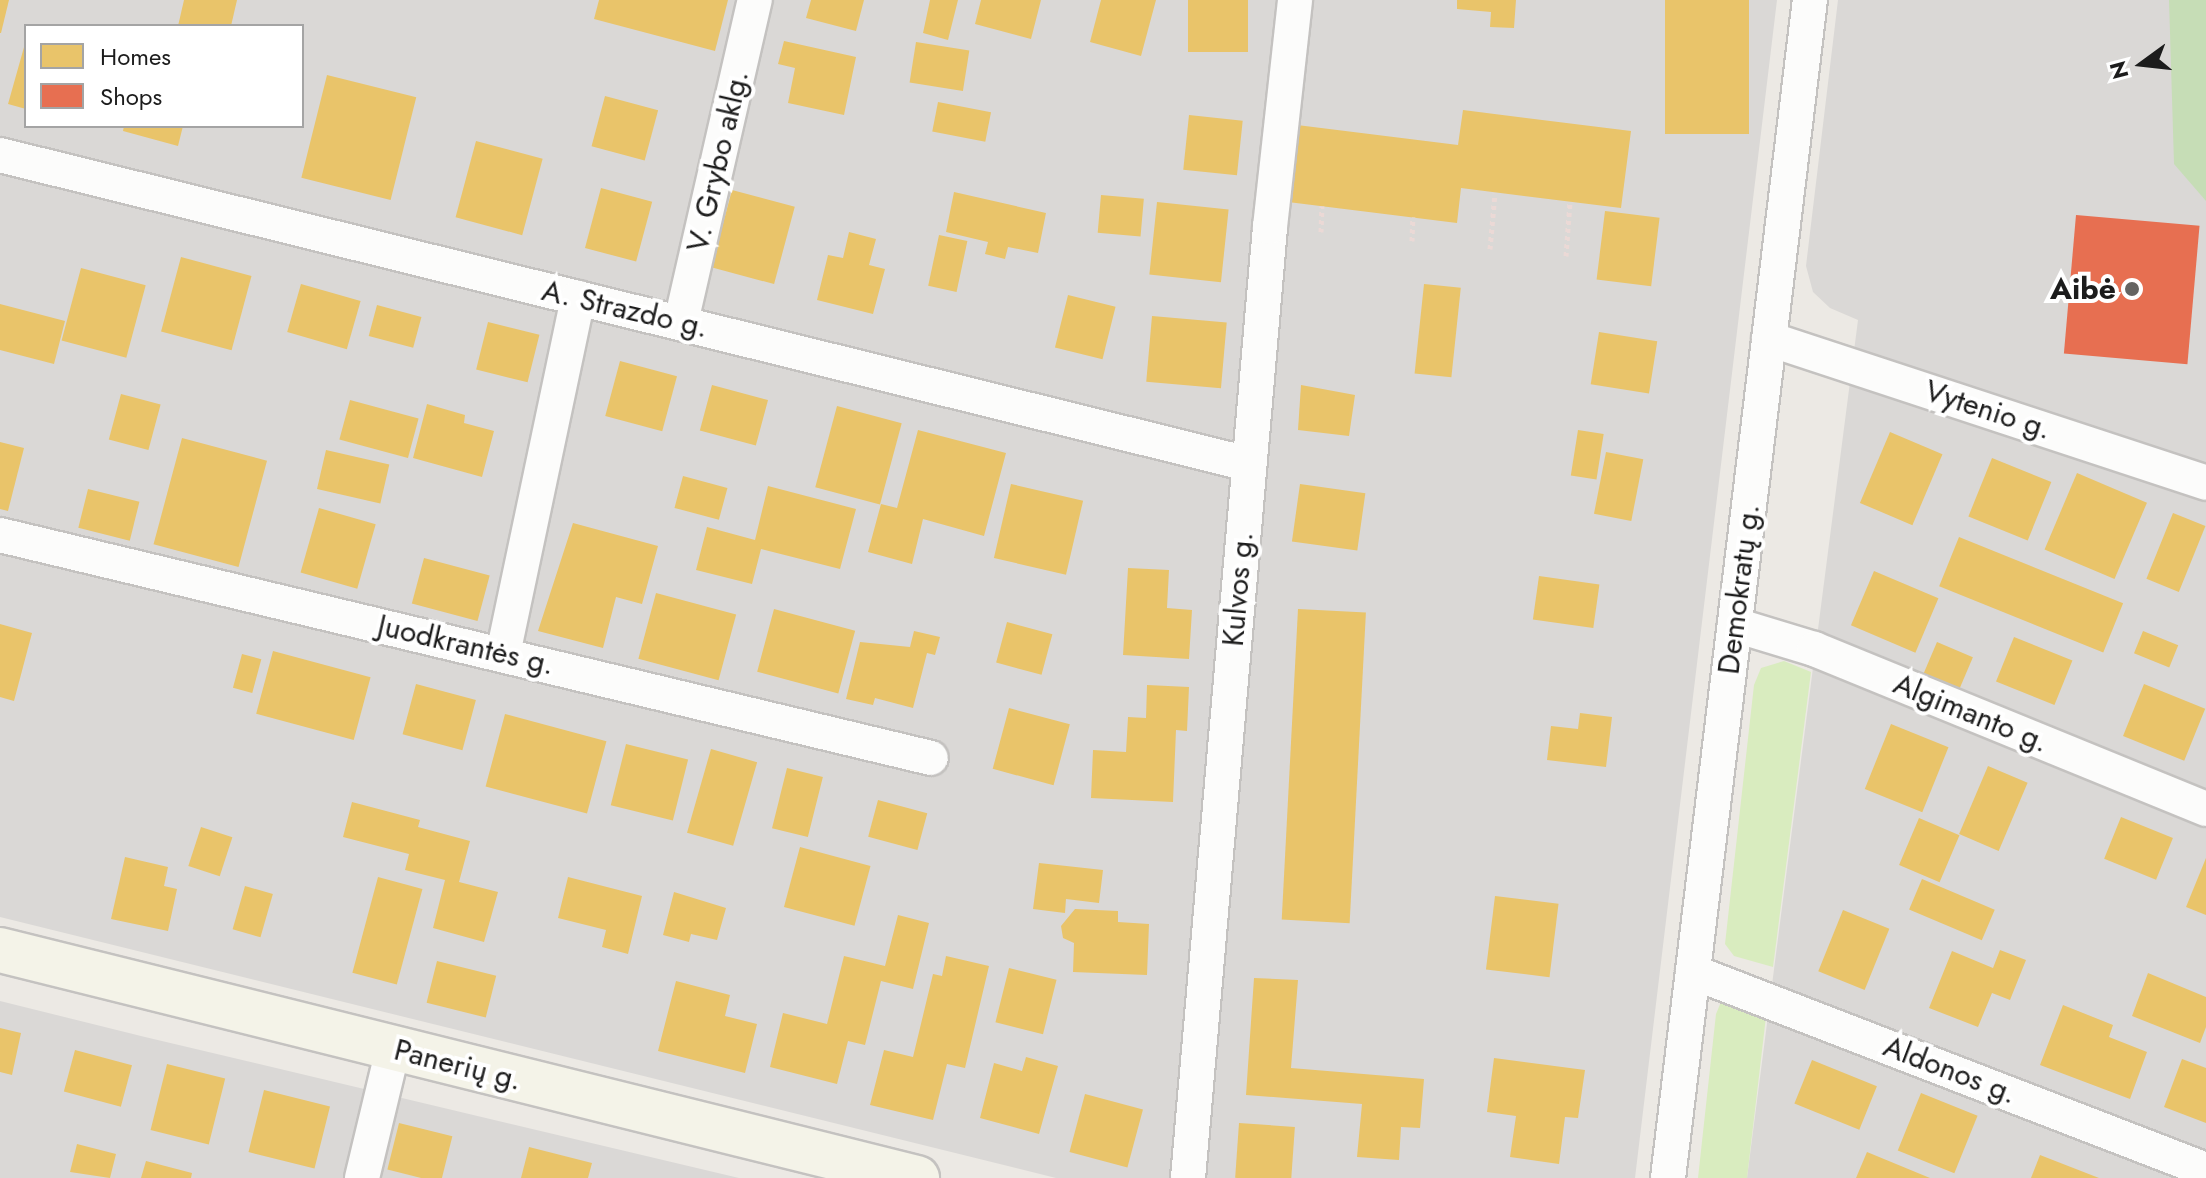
<!DOCTYPE html>
<html>
<head>
<meta charset="utf-8">
<style>
	body { margin:0 }
	#map { position:relative; width:2206px; height:1178px; overflow:hidden; background:#ece9e4; font-family:Jost,sans-serif }
	div>[style] { position:absolute }
	[style*='--x'] { left:calc(var(--x)*1px); top:calc(var(--y)*1px); width:calc(var(--w)*1px); rotate:calc(var(--a)*1deg) }
	.residential>* { inset:0; background:#dad8d6 }
	.grass>* { inset:0; background:#d9ecbf }
	.forest>* { inset:0; background:#c6ddb6 }
	.homes>* { inset:0; background:#e9c46a; transform-origin:0 0 }
	.shops>* { inset:0; background:#e76f51; transform-origin:0 0 }
	.path>* { height:5px; margin-top:-2.5px; transform-origin:0; background:repeating-linear-gradient(90deg,#ebd9d6 0 4px,transparent 0 8px) }
	.roads { filter:drop-shadow(2px 0 #c4c2c0) drop-shadow(-2px 0 #c4c2c0) drop-shadow(0 2px #c4c2c0) drop-shadow(0 -2px #c4c2c0) }
	.street>* { height:34px; margin:-17px; padding:0 17px; transform-origin:17px; border-radius:17px; background:#fcfcfb }
	.secondary>* { height:44px; margin:-22px; padding:0 22px; transform-origin:22px; border-radius:22px; background:#f4f3e8 }
	.dots>* { width:22px; height:22px; translate:-50% -50%; box-sizing:border-box; border:4px solid #fff; border-radius:50% }
	span { translate:-50% -50%; white-space:nowrap; text-align:center; line-height:1.15; -webkit-text-stroke:8px #fff; paint-order:stroke }
	.street-label { font-size:30px; color:#1c1c1c }
	.poi-label { font-size:30px; color:#1c1c1c; font-weight:700 }
	.right { translate:-100% -50%; text-align:right }
	.legend { position:absolute; left:24px; top:24px; width:280px; height:104px; box-sizing:border-box; background:#fff; border:2px solid #a4a4a4; margin:0; padding:10px 14px; list-style:none; font-size:24px; color:#1c1c1c }
	.legend li { display:flex; align-items:center; gap:16px; height:40px }
	.legend b { width:40px; border:2px solid #a4a4a4 }
	.north { position:absolute; left:2102px; top:24px; width:80px; height:80px; -webkit-text-stroke:6px #fff; paint-order:stroke; rotate:255deg; font-size:22px; font-weight:700; line-height:32px; text-align:center; color:#1c1c1c }
	.north::after { content:''; display:block; margin:auto; width:28px; height:36px; background:#1c1c1c; clip-path:polygon(50% 0,100% 100%,50% 72%,0 100%) }
</style>
</head>
<body>
<div id="map">
	<div class="residential">
		<i style="clip-path:polygon(evenodd,0 0,1777px 0,1635px 1178px,1056px 1178px,0 917px,0 0,26px 26px,302px 26px,302px 126px,26px 126px,26px 26px)"></i>
		<i style="clip-path:polygon(1838px 0,2206px 0,2206px 1178px,1747px 1178px,1858px 320px,1830px 308px,1813px 292px,1806px 266px)"></i>
		<i style="clip-path:polygon(0 1001px,145px 1037px,739px 1178px,0 1178px)"></i>
	</div>
	<div class="grass">
		<i style="clip-path:polygon(1784px 661px,1811px 672px,1773px 967px,1734px 956px,1725px 944px,1754px 685px,1761px 668px)"></i>
		<i style="clip-path:polygon(1736px 998px,1767px 1008px,1747px 1178px,1698px 1178px,1716px 1014px,1721px 1002px)"></i>
	</div>
	<div class="forest">
		<i style="clip-path:polygon(2169px 0,2206px 0,2206px 201px,2174px 164px)"></i>
	</div>
	<div class="homes">
		<i style="clip-path:polygon(0 0,9px 0,1px 33px,0 33px)"></i>
		<i style="clip-path:polygon(184px 0,237px 0,231px 26px,178px 26px)"></i>
		<i style="clip-path:polygon(599px 0,728px 0,715px 51px,594px 19px)"></i>
		<i style="clip-path:polygon(811px 0,864px 0,856px 31px,806px 18px)"></i>
		<i style="clip-path:polygon(930px 0,958px 0,948px 40px,923px 33px)"></i>
		<i style="clip-path:polygon(981px 0,1041px 0,1031px 39px,975px 24px)"></i>
		<i style="clip-path:polygon(1101px 0,1156px 0,1141px 56px,1090px 42px)"></i>
		<i style="left:1188px;top:0;width:60px;height:52px"></i>
		<i style="clip-path:polygon(1457px 0,1516px 0,1514px 28px,1490px 27px,1491px 12px,1457px 9px)"></i>
		<i style="left:1665px;top:0;width:84px;height:134px"></i>
		<i style="clip-path:polygon(26px 40px,26px 109px,8px 104px)"></i>
		<i style="clip-path:polygon(784px 41px,856px 57px,844px 115px,788px 103px,795px 68px,778px 64px)"></i>
		<i style="left:916px;top:42px;width:54px;height:41px;rotate:9deg"></i>
		<i style="left:327px;top:75px;width:92px;height:106px;rotate:14deg"></i>
		<i style="left:605px;top:96px;width:55px;height:52px;rotate:15deg"></i>
		<i style="left:938px;top:102px;width:54px;height:30px;rotate:11deg"></i>
		<i style="clip-path:polygon(1463px 110px,1631px 131px,1621px 208px,1461px 188px,1457px 223px,1288px 202px,1297px 125px,1458px 145px)"></i>
		<i style="left:1189px;top:115px;width:54px;height:55px;rotate:6deg"></i>
		<i style="clip-path:polygon(124px 126px,183px 126px,178px 146px,123px 131px)"></i>
		<i style="left:476px;top:141px;width:69px;height:79px;rotate:15deg"></i>
		<i style="left:601px;top:188px;width:53px;height:62px;rotate:15deg"></i>
		<i style="left:732px;top:190px;width:65px;height:80px;rotate:15deg"></i>
		<i style="clip-path:polygon(954px 192px,1046px 213px,1038px 253px,1008px 247px,1005px 259px,985px 254px,988px 242px,946px 232px)"></i>
		<i style="left:1101px;top:195px;width:43px;height:38px;rotate:5deg"></i>
		<i style="left:1157px;top:202px;width:72px;height:73px;rotate:6deg"></i>
		<i style="left:1605px;top:211px;width:55px;height:69px;rotate:7deg"></i>
		<i style="clip-path:polygon(849px 232px,876px 239px,869px 265px,885px 269px,873px 314px,817px 300px,828px 255px,843px 258px)"></i>
		<i style="left:939px;top:235px;width:29px;height:52px;rotate:12deg"></i>
		<i style="left:181px;top:257px;width:73px;height:77px;rotate:15deg"></i>
		<i style="left:81px;top:268px;width:67px;height:75px;rotate:15deg"></i>
		<i style="left:301px;top:284px;width:62px;height:50px;rotate:16deg"></i>
		<i style="left:1424px;top:284px;width:37px;height:90px;rotate:6deg"></i>
		<i style="left:1068px;top:295px;width:49px;height:54px;rotate:14deg"></i>
		<i style="clip-path:polygon(0 304px,65px 321px,54px 364px,0 350px)"></i>
		<i style="left:377px;top:305px;width:46px;height:32px;rotate:15deg"></i>
		<i style="left:1152px;top:316px;width:75px;height:66px;rotate:5deg"></i>
		<i style="left:488px;top:322px;width:53px;height:49px;rotate:14deg"></i>
		<i style="left:1599px;top:332px;width:59px;height:53px;rotate:9deg"></i>
		<i style="left:620px;top:361px;width:59px;height:57px;rotate:15deg"></i>
		<i style="left:712px;top:385px;width:58px;height:47px;rotate:15deg"></i>
		<i style="clip-path:polygon(1301px 385px,1355px 395px,1349px 436px,1298px 430px)"></i>
		<i style="left:121px;top:394px;width:41px;height:47px;rotate:15deg"></i>
		<i style="left:350px;top:400px;width:71px;height:41px;rotate:15deg"></i>
		<i style="clip-path:polygon(427px 404px,465px 415px,464px 423px,494px 431px,482px 477px,413px 458px)"></i>
		<i style="left:837px;top:406px;width:67px;height:84px;rotate:15deg"></i>
		<i style="clip-path:polygon(918px 430px,1006px 453px,984px 536px,923px 519px,912px 564px,868px 552px,881px 504px,897px 508px)"></i>
		<i style="left:1578px;top:430px;width:26px;height:46px;rotate:9deg"></i>
		<i style="left:1890px;top:432px;width:57px;height:77px;rotate:23deg"></i>
		<i style="left:182px;top:438px;width:88px;height:110px;rotate:15deg"></i>
		<i style="clip-path:polygon(0 442px,24px 448px,8px 511px,0 509px)"></i>
		<i style="left:326px;top:450px;width:65px;height:40px;rotate:13deg"></i>
		<i style="left:1606px;top:452px;width:38px;height:63px;rotate:11deg"></i>
		<i style="left:1992px;top:458px;width:64px;height:63px;rotate:22deg"></i>
		<i style="left:2077px;top:473px;width:76px;height:83px;rotate:23deg"></i>
		<i style="left:683px;top:476px;width:46px;height:33px;rotate:15deg"></i>
		<i style="left:1011px;top:484px;width:74px;height:76px;rotate:13deg"></i>
		<i style="left:1300px;top:484px;width:66px;height:58px;rotate:8deg"></i>
		<i style="clip-path:polygon(768px 486px,856px 509px,840px 569px,761px 549px,752px 584px,696px 570px,707px 527px,755px 540px)"></i>
		<i style="left:88px;top:489px;width:53px;height:40px;rotate:14deg"></i>
		<i style="left:319px;top:508px;width:59px;height:67px;rotate:16deg"></i>
		<i style="left:2173px;top:513px;width:35px;height:71px;rotate:22deg"></i>
		<i style="clip-path:polygon(573px 523px,658px 546px,642px 604px,616px 597px,603px 648px,538px 631px)"></i>
		<i style="left:1959px;top:537px;width:177px;height:53px;rotate:22deg"></i>
		<i style="left:424px;top:558px;width:68px;height:47px;rotate:15deg"></i>
		<i style="clip-path:polygon(1128px 568px,1169px 570px,1167px 608px,1192px 610px,1189px 659px,1123px 655px)"></i>
		<i style="left:1874px;top:571px;width:70px;height:59px;rotate:23deg"></i>
		<i style="left:1539px;top:576px;width:61px;height:44px;rotate:8deg"></i>
		<i style="left:656px;top:593px;width:83px;height:68px;rotate:15deg"></i>
		<i style="left:774px;top:609px;width:84px;height:65px;rotate:15deg"></i>
		<i style="left:1298px;top:609px;width:68px;height:311px;rotate:3deg"></i>
		<i style="left:1007px;top:622px;width:47px;height:42px;rotate:15deg"></i>
		<i style="clip-path:polygon(0 624px,32px 633px,14px 701px,0 697px)"></i>
		<i style="clip-path:polygon(914px 631px,940px 637px,935px 655px,927px 653px,913px 708px,875px 698px,873px 705px,846px 699px,860px 642px,910px 647px)"></i>
		<i style="left:2143px;top:631px;width:38px;height:24px;rotate:22deg"></i>
		<i style="left:2014px;top:637px;width:63px;height:48px;rotate:22deg"></i>
		<i style="left:1937px;top:642px;width:39px;height:37px;rotate:23deg"></i>
		<i style="left:273px;top:651px;width:101px;height:65px;rotate:15deg"></i>
		<i style="left:242px;top:654px;width:20px;height:35px;rotate:15deg"></i>
		<i style="left:416px;top:684px;width:62px;height:52px;rotate:15deg"></i>
		<i style="left:2144px;top:684px;width:66px;height:56px;rotate:22deg"></i>
		<i style="clip-path:polygon(1147px 685px,1189px 687px,1187px 731px,1176px 730px,1173px 802px,1091px 798px,1093px 750px,1126px 752px,1128px 717px,1146px 718px)"></i>
		<i style="left:1009px;top:708px;width:63px;height:63px;rotate:15deg"></i>
		<i style="clip-path:polygon(1580px 713px,1612px 717px,1606px 767px,1547px 760px,1551px 726px,1578px 729px)"></i>
		<i style="left:505px;top:714px;width:105px;height:75px;rotate:15deg"></i>
		<i style="left:1891px;top:724px;width:62px;height:70px;rotate:22deg"></i>
		<i style="left:626px;top:744px;width:64px;height:63px;rotate:14deg"></i>
		<i style="left:711px;top:749px;width:48px;height:87px;rotate:16deg"></i>
		<i style="left:1988px;top:766px;width:43px;height:74px;rotate:23deg"></i>
		<i style="left:787px;top:768px;width:37px;height:62px;rotate:14deg"></i>
		<i style="left:878px;top:800px;width:51px;height:38px;rotate:15deg"></i>
		<i style="clip-path:polygon(352px 802px,420px 820px,418px 827px,470px 841px,459px 882px,498px 892px,484px 942px,433px 928px,445px 880px,405px 870px,409px 854px,343px 837px)"></i>
		<i style="left:2121px;top:817px;width:56px;height:45px;rotate:22deg"></i>
		<i style="left:1919px;top:818px;width:44px;height:51px;rotate:23deg"></i>
		<i style="left:201px;top:827px;width:33px;height:41px;rotate:18deg"></i>
		<i style="left:800px;top:847px;width:73px;height:62px;rotate:15deg"></i>
		<i style="clip-path:polygon(125px 857px,168px 867px,164px 886px,177px 889px,168px 931px,111px 919px)"></i>
		<i style="clip-path:polygon(2206px 858px,2206px 915px,2186px 907px)"></i>
		<i style="clip-path:polygon(1039px 863px,1103px 870px,1099px 903px,1066px 899px,1065px 913px,1033px 909px)"></i>
		<i style="left:378px;top:877px;width:46px;height:99px;rotate:15deg"></i>
		<i style="clip-path:polygon(568px 877px,642px 896px,628px 954px,602px 947px,606px 930px,558px 918px)"></i>
		<i style="left:1922px;top:879px;width:79px;height:33px;rotate:23deg"></i>
		<i style="left:245px;top:886px;width:29px;height:45px;rotate:16deg"></i>
		<i style="clip-path:polygon(674px 892px,726px 908px,717px 940px,691px 934px,689px 942px,663px 935px)"></i>
		<i style="left:1495px;top:896px;width:64px;height:74px;rotate:7deg"></i>
		<i style="clip-path:polygon(1075px 909px,1118px 911px,1118px 922px,1149px 924px,1147px 975px,1073px 972px,1074px 943px,1063px 938px,1061px 926px)"></i>
		<i style="left:1843px;top:910px;width:50px;height:66px;rotate:22deg"></i>
		<i style="clip-path:polygon(898px 915px,929px 923px,913px 989px,881px 981px,865px 1045px,848px 1041px,837px 1084px,770px 1067px,783px 1013px,827px 1024px,844px 956px,885px 966px)"></i>
		<i style="clip-path:polygon(2000px 950px,2026px 960px,2010px 1000px,1992px 993px,1978px 1027px,1929px 1008px,1952px 951px,1993px 968px)"></i>
		<i style="clip-path:polygon(946px 956px,989px 966px,965px 1068px,947px 1064px,933px 1120px,870px 1105px,884px 1050px,913px 1057px,933px 974px,942px 976px)"></i>
		<i style="left:437px;top:961px;width:61px;height:43px;rotate:14deg"></i>
		<i style="left:1009px;top:968px;width:49px;height:56px;rotate:14deg"></i>
		<i style="clip-path:polygon(2148px 973px,2206px 997px,2206px 1027px,2200px 1043px,2132px 1016px)"></i>
		<i style="clip-path:polygon(1254px 978px,1298px 980px,1291px 1068px,1424px 1079px,1420px 1128px,1401px 1127px,1399px 1160px,1357px 1157px,1362px 1104px,1246px 1095px)"></i>
		<i style="clip-path:polygon(676px 981px,730px 995px,725px 1016px,757px 1024px,745px 1073px,658px 1051px)"></i>
		<i style="clip-path:polygon(2063px 1005px,2113px 1025px,2109px 1037px,2147px 1052px,2130px 1099px,2040px 1065px)"></i>
		<i style="clip-path:polygon(0 1028px,21px 1033px,12px 1075px,0 1072px)"></i>
		<i style="left:75px;top:1050px;width:59px;height:43px;rotate:15deg"></i>
		<i style="clip-path:polygon(1026px 1057px,1058px 1066px,1039px 1134px,980px 1118px,994px 1063px,1022px 1071px)"></i>
		<i style="clip-path:polygon(1494px 1058px,1585px 1070px,1578px 1118px,1565px 1117px,1559px 1164px,1510px 1157px,1516px 1116px,1487px 1112px)"></i>
		<i style="clip-path:polygon(2182px 1059px,2206px 1068px,2206px 1123px,2164px 1107px)"></i>
		<i style="left:1812px;top:1060px;width:70px;height:47px;rotate:22deg"></i>
		<i style="left:167px;top:1064px;width:60px;height:68px;rotate:14deg"></i>
		<i style="left:264px;top:1090px;width:68px;height:64px;rotate:14deg"></i>
		<i style="left:1921px;top:1093px;width:61px;height:62px;rotate:22deg"></i>
		<i style="left:1085px;top:1094px;width:60px;height:60px;rotate:15deg"></i>
		<i style="left:399px;top:1123px;width:55px;height:48px;rotate:14deg"></i>
		<i style="left:1239px;top:1123px;width:56px;height:55px;rotate:4deg"></i>
		<i style="clip-path:polygon(77px 1144px,116px 1154px,110px 1178px,70px 1172px)"></i>
		<i style="clip-path:polygon(529px 1147px,592px 1163px,588px 1178px,521px 1178px)"></i>
		<i style="clip-path:polygon(1867px 1152px,1930px 1178px,1856px 1178px)"></i>
		<i style="clip-path:polygon(2040px 1155px,2099px 1178px,2031px 1178px)"></i>
		<i style="clip-path:polygon(146px 1161px,192px 1173px,191px 1178px,141px 1178px)"></i>
	</div>
	<div class="shops">
		<i style="left:2076px;top:215px;width:124px;height:139px;rotate:5deg"></i>
	</div>
	<div class="path">
		<i style="--x:1321;--y:232;--w:26;--a:-88"></i>
		<i style="--x:1412;--y:241;--w:24;--a:-88"></i>
		<i style="--x:1490;--y:249;--w:56;--a:-84.9"></i>
		<i style="--x:1566;--y:256;--w:54;--a:-85.8"></i>
	</div>
	<div class="roads">
		<div class="street">
			<i style="--x:0;--y:155;--w:1287;--a:13.9"></i>
			<i style="--x:681;--y:322;--w:330;--a:-77.1"></i>
			<i style="--x:1769;--y:339;--w:460;--a:18.2"></i>
			<i style="--x:0;--y:535;--w:957;--a:13.47"></i>
			<i style="--x:1735;--y:625;--w:83;--a:16.9"></i>
			<i style="--x:1814;--y:649;--w:423;--a:22.2"></i>
			<i style="--x:503;--y:654;--w:364;--a:-78.1"></i>
			<i style="--x:1693;--y:972;--w:550;--a:21.1"></i>
			<i style="--x:362;--y:1178;--w:133;--a:-76.5"></i>
			<i style="--x:1188;--y:1178;--w:955;--a:-85.07"></i>
			<i style="--x:1270;--y:227;--w:228;--a:-83.7"></i>
			<i style="--x:1668;--y:1178;--w:1187;--a:-83.13"></i>
		</div>
		<div class="secondary">
			<i style="--x:0;--y:950;--w:945;--a:13.96"></i>
		</div>
	</div>
	<div class="dots">
		<i style="left:2132px;top:289px;background:#656462"></i>
	</div>
	<div class="street-label">
		<span style="left:718px;top:161px;rotate:-77deg">V. Grybo aklg.</span>
		<span style="left:625px;top:309px;rotate:13deg">A. Strazdo g.</span>
		<span style="left:1988px;top:410px;rotate:18deg">Vytenio g.</span>
		<span style="left:1238px;top:589px;rotate:-85deg">Kulvos g.</span>
		<span style="left:1739px;top:589px;rotate:-83deg">Demokratų g.</span>
		<span style="left:466px;top:645px;rotate:13deg">Juodkrantės g.</span>
		<span style="left:1971px;top:713px;rotate:22deg">Algimanto g.</span>
		<span style="left:458px;top:1065px;rotate:14deg">Panerių g.</span>
		<span style="left:1950px;top:1070px;rotate:21deg">Aldonos g.</span>
	</div>
	<div class="poi-label">
		<span class="right" style="left:2116px;top:289px">Aibė</span>
	</div>
	<ul class="legend">
	<li><b style="height:22px;background:#e9c46a"></b>Homes</li>
	<li><b style="height:22px;background:#e76f51"></b>Shops</li>
	</ul>
	<div class="north">N</div>
</div>
</body>
</html>
